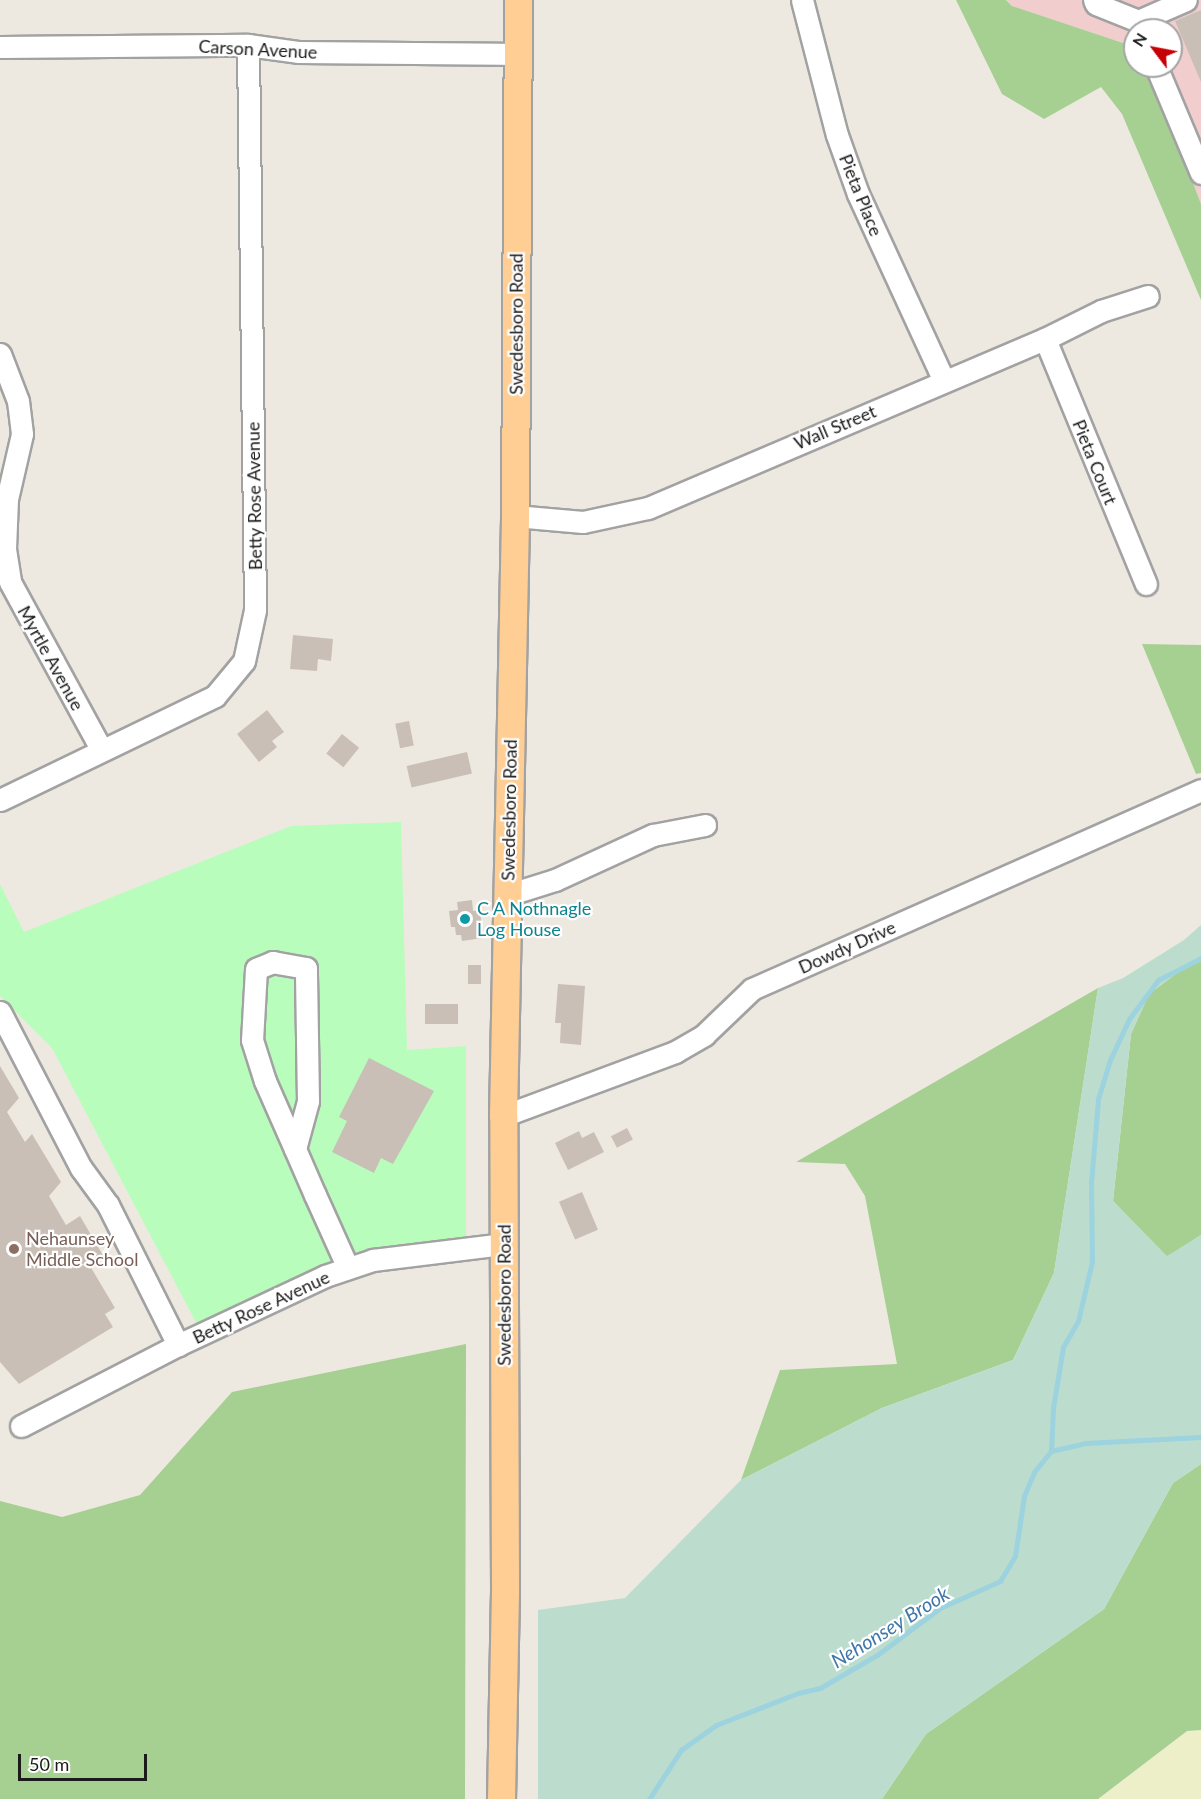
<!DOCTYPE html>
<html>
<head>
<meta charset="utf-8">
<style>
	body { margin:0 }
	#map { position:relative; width:1201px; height:1799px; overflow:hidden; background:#eee9e0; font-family:Lato,sans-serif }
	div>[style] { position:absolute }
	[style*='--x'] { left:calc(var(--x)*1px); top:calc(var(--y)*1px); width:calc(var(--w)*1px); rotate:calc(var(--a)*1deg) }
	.commercial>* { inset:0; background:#f1cecd }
	.farmland>* { inset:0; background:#edefc9 }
	.forest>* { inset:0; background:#a6d092 }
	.wetland>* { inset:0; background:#bcddcd }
	.park>* { inset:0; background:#b8fdbc }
	.stream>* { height:5px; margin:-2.5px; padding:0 2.5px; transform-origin:2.5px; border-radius:2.5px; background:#9dd2df }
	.building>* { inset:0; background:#cabfb6; transform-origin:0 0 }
	.roads { filter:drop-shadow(2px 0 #a2a2a2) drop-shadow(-2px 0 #a2a2a2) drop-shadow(0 2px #a2a2a2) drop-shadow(0 -2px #a2a2a2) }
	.minor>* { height:21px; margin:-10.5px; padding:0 10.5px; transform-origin:10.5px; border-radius:10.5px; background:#fff }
	.major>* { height:27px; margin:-13.5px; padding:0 13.5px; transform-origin:13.5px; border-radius:13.5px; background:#ffce94 }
	.dots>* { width:16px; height:16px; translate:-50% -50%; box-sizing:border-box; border:3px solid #fff; border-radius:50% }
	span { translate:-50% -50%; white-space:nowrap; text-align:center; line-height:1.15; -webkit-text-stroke:4.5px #fff; paint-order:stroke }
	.street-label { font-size:18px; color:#1b1b1b }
	.culture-label { font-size:18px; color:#0d838f }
	.left { translate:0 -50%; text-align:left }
	.education-label { font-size:18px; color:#785e54 }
	.water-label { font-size:20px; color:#4077a8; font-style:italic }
	.north { position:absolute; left:1123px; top:18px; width:60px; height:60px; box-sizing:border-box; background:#fff; border:2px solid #a4a4a4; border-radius:50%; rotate:302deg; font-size:16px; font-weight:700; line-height:24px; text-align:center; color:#1b1b1b }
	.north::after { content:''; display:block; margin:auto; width:21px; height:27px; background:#c70005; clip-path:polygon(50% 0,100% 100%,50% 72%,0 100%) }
	.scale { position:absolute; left:18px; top:1754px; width:129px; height:27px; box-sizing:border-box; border:3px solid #1b1b1b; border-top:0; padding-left:8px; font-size:18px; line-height:21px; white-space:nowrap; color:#1b1b1b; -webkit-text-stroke:4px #fff; paint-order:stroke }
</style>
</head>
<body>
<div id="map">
	<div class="commercial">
		<i style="clip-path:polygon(1006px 0,1201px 0,1201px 204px,1149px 66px,1171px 66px,1171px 30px,1135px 30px,1135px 47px,1012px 6px)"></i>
	</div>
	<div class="farmland">
		<i style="clip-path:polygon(1201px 1730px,1201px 1799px,1099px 1799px,1187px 1731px)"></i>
	</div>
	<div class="forest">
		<i style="clip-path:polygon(956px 0,1006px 0,1012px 6px,1135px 47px,1135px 66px,1149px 66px,1201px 204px,1201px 300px,1122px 114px,1101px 87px,1044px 119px,1002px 94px)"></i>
		<i style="clip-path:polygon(1142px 644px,1201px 645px,1201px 773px,1196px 774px)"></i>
		<i style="clip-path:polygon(1201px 955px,1201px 1235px,1167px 1257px,1113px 1201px,1131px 1034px,1149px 994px)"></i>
		<i style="clip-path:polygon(1098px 988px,1054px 1273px,1013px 1360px,882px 1408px,741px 1480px,780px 1370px,897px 1364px,865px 1196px,845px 1164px,796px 1162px)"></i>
		<i style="clip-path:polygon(466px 1344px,465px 1799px,0 1799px,0 1501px,62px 1517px,140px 1495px,232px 1392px)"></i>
		<i style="clip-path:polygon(1201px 1464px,1201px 1730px,1187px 1731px,1098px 1799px,882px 1799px,926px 1734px,1104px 1609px,1173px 1483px)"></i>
	</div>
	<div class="wetland">
		<i style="clip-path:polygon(1201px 925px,1201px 955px,1149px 994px,1131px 1034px,1113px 1201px,1167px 1256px,1201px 1235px,1201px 1464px,1173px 1483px,1104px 1609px,926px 1734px,882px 1799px,538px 1799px,538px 1610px,625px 1598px,741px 1480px,882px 1408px,1013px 1360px,1054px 1273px,1098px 988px,1123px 978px,1184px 940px)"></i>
	</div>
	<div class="park">
		<i style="clip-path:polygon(401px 822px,407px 1050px,466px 1046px,466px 1245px,350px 1262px,200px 1330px,52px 1048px,0 996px,0 884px,24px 932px,291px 826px)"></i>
	</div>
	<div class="stream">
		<i style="--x:1051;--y:1451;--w:43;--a:-87.3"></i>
		<i style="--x:1053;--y:1408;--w:62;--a:-80.7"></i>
		<i style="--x:1063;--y:1347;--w:30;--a:-60"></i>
		<i style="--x:1078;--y:1321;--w:61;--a:-76.7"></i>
		<i style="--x:1092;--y:1262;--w:79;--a:-90.7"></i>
		<i style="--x:1091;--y:1183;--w:84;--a:-85.2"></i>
		<i style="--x:1098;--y:1099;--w:41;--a:-72.9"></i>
		<i style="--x:1110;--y:1060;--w:45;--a:-65.1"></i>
		<i style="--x:1129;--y:1019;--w:49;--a:-53.4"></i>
		<i style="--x:1158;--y:980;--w:48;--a:-27.1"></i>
		<i style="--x:649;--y:1799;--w:59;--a:-56.9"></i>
		<i style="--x:681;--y:1750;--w:43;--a:-35.5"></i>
		<i style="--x:716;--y:1725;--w:88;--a:-21.3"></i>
		<i style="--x:798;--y:1693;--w:23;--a:-13"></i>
		<i style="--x:820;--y:1688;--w:66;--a:-30.1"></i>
		<i style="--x:877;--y:1655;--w:79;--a:-36.7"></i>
		<i style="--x:940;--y:1608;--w:66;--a:-24.2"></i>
		<i style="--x:1000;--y:1581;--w:29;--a:-59"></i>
		<i style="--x:1015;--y:1556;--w:61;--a:-81.5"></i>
		<i style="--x:1024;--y:1496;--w:26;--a:-67"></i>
		<i style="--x:1034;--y:1472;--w:27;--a:-51"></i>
		<i style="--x:1051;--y:1451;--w:35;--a:-13"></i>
		<i style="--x:1085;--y:1443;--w:116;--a:-3"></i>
	</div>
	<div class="building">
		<i style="clip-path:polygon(1201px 10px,1201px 82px,1175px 21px)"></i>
		<i style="clip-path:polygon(293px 635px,333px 639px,331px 661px,318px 659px,317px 671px,290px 669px)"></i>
		<i style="clip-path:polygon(267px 710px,284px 732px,272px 741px,277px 747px,259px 762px,237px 734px)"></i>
		<i style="left:409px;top:721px;width:25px;height:14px;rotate:79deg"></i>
		<i style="left:342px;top:734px;width:22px;height:25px;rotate:39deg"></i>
		<i style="left:467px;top:752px;width:22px;height:62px;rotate:77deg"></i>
		<i style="clip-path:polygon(472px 900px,473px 911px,480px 910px,483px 938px,462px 941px,461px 935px,456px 935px,455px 927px,451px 927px,449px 911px,458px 910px,457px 902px)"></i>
		<i style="left:468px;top:965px;width:13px;height:19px"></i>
		<i style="clip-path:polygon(558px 984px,585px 986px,581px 1045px,560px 1043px,561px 1023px,555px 1023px)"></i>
		<i style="left:425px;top:1004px;width:33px;height:20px"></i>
		<i style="clip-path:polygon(369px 1058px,434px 1091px,393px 1164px,381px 1158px,374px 1173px,332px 1152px,347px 1121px,339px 1117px)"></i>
		<i style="clip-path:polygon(0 1066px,19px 1098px,7px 1112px,25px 1142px,32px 1134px,61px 1182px,49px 1196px,66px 1225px,80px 1216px,104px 1257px,90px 1266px,115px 1308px,105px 1314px,113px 1327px,19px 1384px,0 1362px)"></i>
		<i style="left:627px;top:1128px;width:13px;height:18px;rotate:63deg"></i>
		<i style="clip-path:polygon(579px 1131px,582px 1138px,594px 1132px,604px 1152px,568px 1170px,555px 1143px)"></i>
		<i style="left:582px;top:1192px;width:41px;height:25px;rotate:67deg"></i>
	</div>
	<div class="roads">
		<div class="minor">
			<i style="--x:802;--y:0;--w:139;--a:75.5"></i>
			<i style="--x:837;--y:135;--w:63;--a:70.4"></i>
			<i style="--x:858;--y:194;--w:206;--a:65.3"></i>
			<i style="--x:1094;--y:0;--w:4;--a:63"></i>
			<i style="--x:1096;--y:4;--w:45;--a:22"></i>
			<i style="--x:1138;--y:21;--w:52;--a:-23.6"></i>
			<i style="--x:0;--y:47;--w:248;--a:-0.5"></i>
			<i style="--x:248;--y:45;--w:50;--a:8"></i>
			<i style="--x:298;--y:52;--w:219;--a:0.5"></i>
			<i style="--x:1156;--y:66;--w:116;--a:67.2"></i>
			<i style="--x:1045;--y:339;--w:265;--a:67.6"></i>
			<i style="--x:0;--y:354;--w:50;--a:69"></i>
			<i style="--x:18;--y:401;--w:33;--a:83"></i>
			<i style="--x:22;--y:434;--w:67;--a:103"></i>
			<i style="--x:7;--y:499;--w:50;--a:92.3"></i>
			<i style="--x:5;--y:549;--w:33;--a:81"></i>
			<i style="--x:10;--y:582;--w:190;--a:61.4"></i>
			<i style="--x:515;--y:516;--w:68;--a:5"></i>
			<i style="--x:583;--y:522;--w:66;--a:-12.2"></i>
			<i style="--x:648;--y:508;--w:431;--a:-23.1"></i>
			<i style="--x:1045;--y:339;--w:63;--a:-26.6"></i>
			<i style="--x:1101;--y:311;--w:49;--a:-17.7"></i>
			<i style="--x:0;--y:800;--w:239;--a:-25.8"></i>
			<i style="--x:215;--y:696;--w:45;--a:-50.4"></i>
			<i style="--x:244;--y:661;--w:52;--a:-77.8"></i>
			<i style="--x:255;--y:610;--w:565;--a:-90.71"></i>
			<i style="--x:507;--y:895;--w:50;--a:-17.4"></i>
			<i style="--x:555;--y:880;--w:108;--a:-24.7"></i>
			<i style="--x:653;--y:835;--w:53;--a:-10.9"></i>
			<i style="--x:0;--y:1012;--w:176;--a:62.6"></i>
			<i style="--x:81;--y:1168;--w:46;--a:53.9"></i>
			<i style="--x:108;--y:1205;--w:157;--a:63.4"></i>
			<i style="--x:178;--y:1345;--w:162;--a:-25.1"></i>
			<i style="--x:325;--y:1276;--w:51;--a:-18.4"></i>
			<i style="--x:373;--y:1260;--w:132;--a:-7"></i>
			<i style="--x:503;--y:1116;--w:184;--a:-20.4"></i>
			<i style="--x:675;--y:1052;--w:34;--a:-30"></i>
			<i style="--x:704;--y:1035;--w:66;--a:-43.8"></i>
			<i style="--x:752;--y:989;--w:491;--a:-23.9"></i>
			<i style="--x:295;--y:1149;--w:50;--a:-74.8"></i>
			<i style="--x:308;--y:1101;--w:133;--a:-90.9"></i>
			<i style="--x:306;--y:968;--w:34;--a:-170"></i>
			<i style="--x:273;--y:962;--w:18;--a:158"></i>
			<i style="--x:256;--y:969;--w:71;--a:93.2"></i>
			<i style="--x:252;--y:1040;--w:43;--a:72.4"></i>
			<i style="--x:265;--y:1081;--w:74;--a:66.2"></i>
			<i style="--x:295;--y:1149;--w:50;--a:66.5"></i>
			<i style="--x:315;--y:1195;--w:80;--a:65.7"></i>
			<i style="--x:21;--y:1426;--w:177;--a:-27.3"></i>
		</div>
		<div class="major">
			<i style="--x:501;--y:1799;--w:210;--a:-88.9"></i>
			<i style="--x:505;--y:1589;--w:473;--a:-90.2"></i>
			<i style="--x:503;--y:1116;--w:600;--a:-88.85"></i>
			<i style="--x:515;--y:516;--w:516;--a:-89.67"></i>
		</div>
	</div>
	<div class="dots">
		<i style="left:465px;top:919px;background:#0f9aa8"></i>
		<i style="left:14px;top:1249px;background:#8d6e63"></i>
	</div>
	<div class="street-label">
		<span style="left:258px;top:49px;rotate:3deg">Carson Avenue</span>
		<span style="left:861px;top:195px;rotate:68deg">Pieta Place</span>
		<span style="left:516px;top:324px;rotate:-90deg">Swedesboro Road</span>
		<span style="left:835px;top:427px;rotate:-23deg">Wall Street</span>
		<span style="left:1095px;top:462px;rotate:68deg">Pieta Court</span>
		<span style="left:254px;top:496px;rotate:-91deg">Betty Rose Avenue</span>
		<span style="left:51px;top:658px;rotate:61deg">Myrtle Avenue</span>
		<span style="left:509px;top:810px;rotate:-89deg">Swedesboro Road</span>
		<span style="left:847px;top:947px;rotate:-24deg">Dowdy Drive</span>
		<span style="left:504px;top:1295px;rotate:-90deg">Swedesboro Road</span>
		<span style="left:261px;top:1307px;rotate:-25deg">Betty Rose Avenue</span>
	</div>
	<div class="culture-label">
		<span class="left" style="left:477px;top:919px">C A Nothnagle<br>Log House</span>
	</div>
	<div class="education-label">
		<span class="left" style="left:26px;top:1249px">Nehaunsey<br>Middle School</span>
	</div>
	<div class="water-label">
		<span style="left:890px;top:1627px;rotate:-32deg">Nehonsey Brook</span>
	</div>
	<div class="north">N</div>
	<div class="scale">50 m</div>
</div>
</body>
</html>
